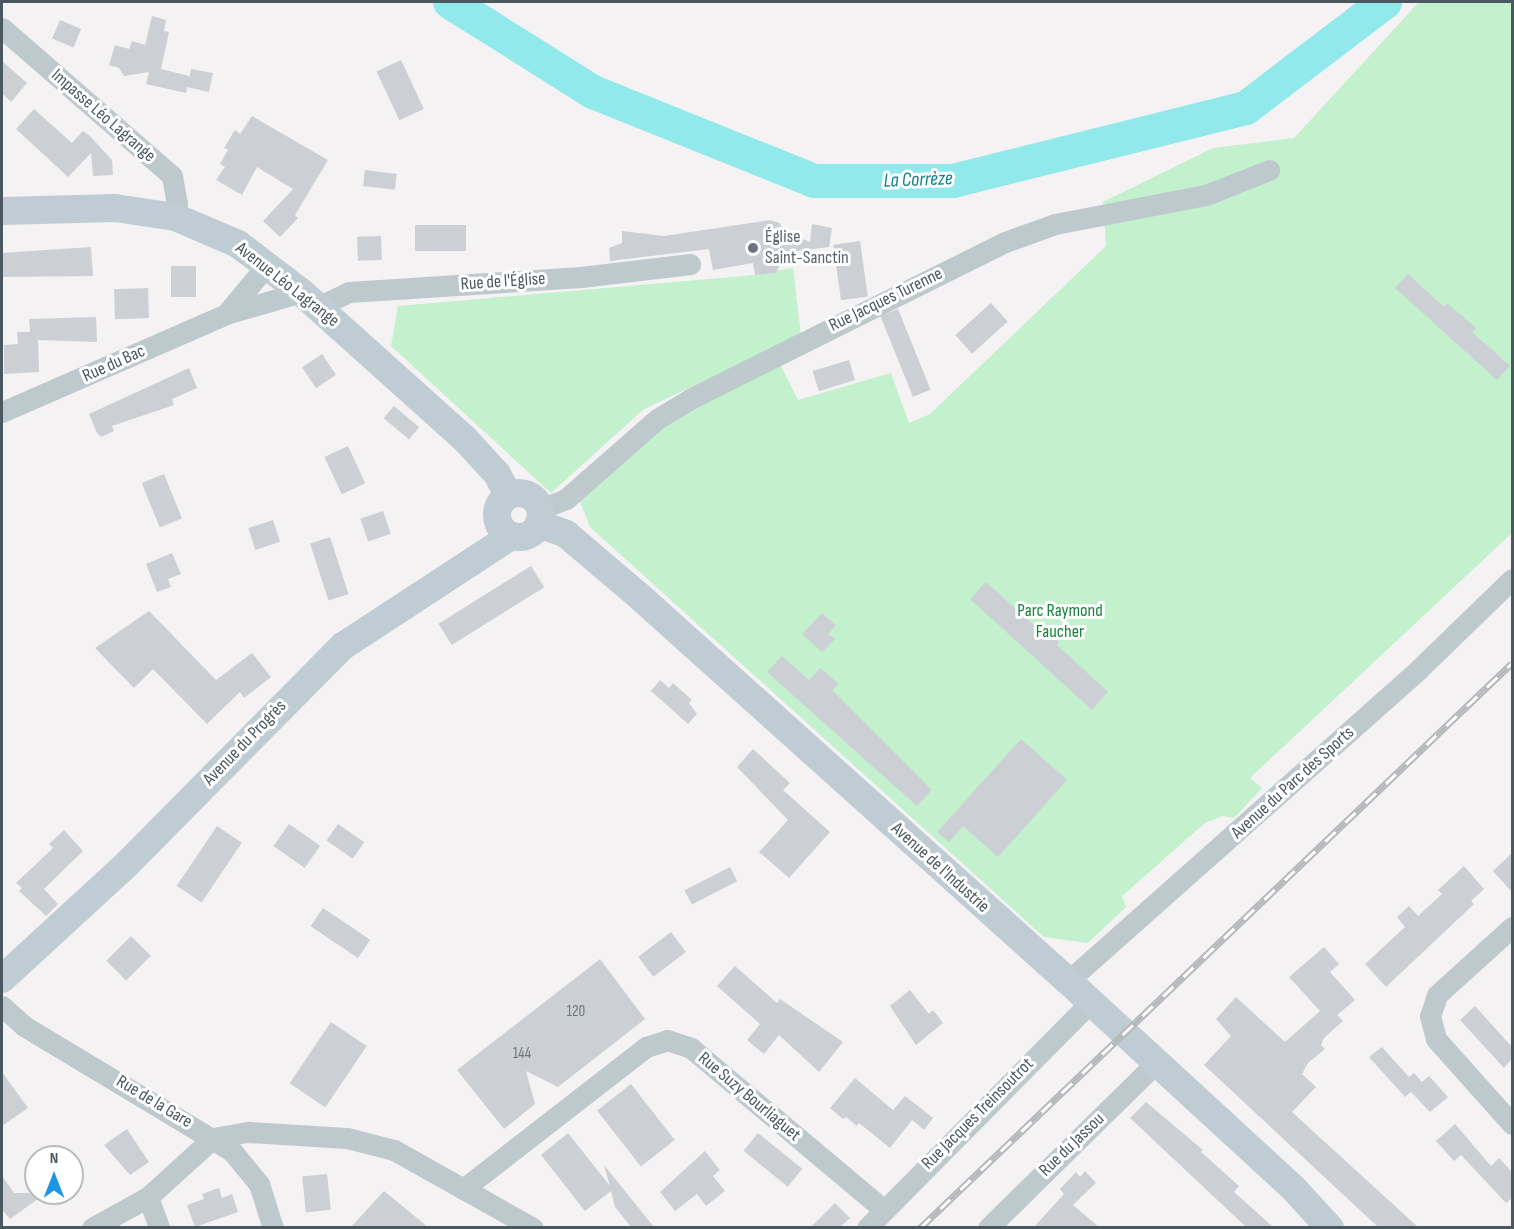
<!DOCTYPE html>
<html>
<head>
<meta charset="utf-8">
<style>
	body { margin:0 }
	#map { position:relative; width:1514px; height:1229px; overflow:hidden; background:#f4f2f3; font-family:"Sofia Sans Condensed",sans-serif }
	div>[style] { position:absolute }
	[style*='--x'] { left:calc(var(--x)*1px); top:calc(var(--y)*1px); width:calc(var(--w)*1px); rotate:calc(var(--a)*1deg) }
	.green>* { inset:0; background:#c3f0cd }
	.river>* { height:34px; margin:-17px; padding:0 17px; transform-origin:17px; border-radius:17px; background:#91e9ec }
	.building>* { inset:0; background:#ccd0d4; transform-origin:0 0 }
	.street>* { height:21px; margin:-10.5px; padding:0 10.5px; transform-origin:10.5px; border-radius:10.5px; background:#bec9ce }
	.secondary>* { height:28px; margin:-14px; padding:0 14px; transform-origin:14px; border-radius:14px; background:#bfccd3 }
	.secondary>.ring { margin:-14px; padding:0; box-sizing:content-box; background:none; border:28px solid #bfccd3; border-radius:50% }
	.rail>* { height:7px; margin-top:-3.5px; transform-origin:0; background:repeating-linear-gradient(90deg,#fff 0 14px,#b5b9bc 0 28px); box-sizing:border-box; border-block:2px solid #b5b9bc }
	.dots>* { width:16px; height:16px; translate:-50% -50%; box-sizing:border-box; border:3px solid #fff; border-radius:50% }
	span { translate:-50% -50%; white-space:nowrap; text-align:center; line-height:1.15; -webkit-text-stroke:6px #fff; paint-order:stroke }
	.number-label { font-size:15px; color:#6a777d }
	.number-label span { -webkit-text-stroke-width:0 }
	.street-label { font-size:18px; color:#4a5960 }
	.worship-label { font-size:18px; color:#5b616d }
	.left { translate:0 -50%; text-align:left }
	.park-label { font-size:18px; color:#19833c }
	.water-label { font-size:20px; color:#0f8388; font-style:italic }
	.frame { position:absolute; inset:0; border:3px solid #4a5960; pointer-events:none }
	.north { position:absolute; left:24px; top:1145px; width:60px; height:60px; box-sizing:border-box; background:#fff; border:2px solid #b7bdbf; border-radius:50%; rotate:0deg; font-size:16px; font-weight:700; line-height:24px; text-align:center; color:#4a5960 }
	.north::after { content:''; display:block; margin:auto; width:21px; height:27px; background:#1c95e5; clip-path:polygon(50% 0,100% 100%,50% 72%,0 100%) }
</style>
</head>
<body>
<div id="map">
	<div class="green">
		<i style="clip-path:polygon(1419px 2px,1512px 2px,1512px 533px,1250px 778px,1262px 788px,1234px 818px,1223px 816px,1205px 823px,1122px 896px,1126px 907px,1088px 943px,1044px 937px,590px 527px,576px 491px,657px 419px,776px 356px,798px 400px,891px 373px,909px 423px,930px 414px,1106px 246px,1103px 202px,1213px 148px,1294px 138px)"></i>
		<i style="clip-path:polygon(793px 268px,801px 336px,644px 409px,551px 493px,391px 346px,398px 306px,755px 275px)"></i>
	</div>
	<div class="river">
		<i style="--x:450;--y:2;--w:169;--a:32.2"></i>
		<i style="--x:593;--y:92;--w:238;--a:21.9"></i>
		<i style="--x:814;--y:181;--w:139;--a:0"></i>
		<i style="--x:953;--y:181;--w:302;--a:-14"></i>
		<i style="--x:1246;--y:108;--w:175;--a:-37.3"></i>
	</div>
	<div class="building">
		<i style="clip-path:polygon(152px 16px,166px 20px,164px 31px,169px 32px,161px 69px,189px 76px,189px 79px,191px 69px,213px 73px,209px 92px,187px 87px,186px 93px,146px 84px,149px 72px,124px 76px,119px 68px,109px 65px,115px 45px,129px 49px,132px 41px,145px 45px)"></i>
		<i style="left:60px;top:20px;width:23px;height:20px;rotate:23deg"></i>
		<i style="left:401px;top:60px;width:54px;height:27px;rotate:65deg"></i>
		<i style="clip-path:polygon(2px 61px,27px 83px,11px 102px,2px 93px)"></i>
		<i style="clip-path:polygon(34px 109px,72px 143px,83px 131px,90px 136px,112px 160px,113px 175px,93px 176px,91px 153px,68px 177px,16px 129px)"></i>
		<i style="clip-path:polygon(252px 116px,328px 160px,295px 215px,298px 218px,280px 237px,263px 221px,293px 189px,257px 167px,242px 195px,216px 180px,225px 167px,220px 164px,228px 150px,224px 148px,235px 130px,240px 134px)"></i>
		<i style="left:365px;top:170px;width:32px;height:16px;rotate:7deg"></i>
		<i style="clip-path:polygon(770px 220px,780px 223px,783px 231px,810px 242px,812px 224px,832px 228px,829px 247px,797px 251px,784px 257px,776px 273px,755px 275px,753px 263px,713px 270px,709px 249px,610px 261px,609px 248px,622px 243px,622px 231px,664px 236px)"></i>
		<i style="left:415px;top:225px;width:51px;height:26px"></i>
		<i style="left:381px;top:236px;width:24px;height:24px;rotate:88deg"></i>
		<i style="left:860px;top:241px;width:56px;height:27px;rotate:82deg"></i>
		<i style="clip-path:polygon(91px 247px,93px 276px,2px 277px,2px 253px)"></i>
		<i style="left:171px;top:266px;width:25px;height:31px"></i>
		<i style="clip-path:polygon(1408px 274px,1444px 307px,1447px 303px,1459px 313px,1476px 328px,1472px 332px,1510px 366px,1497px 380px,1395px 288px)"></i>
		<i style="left:148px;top:288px;width:30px;height:34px;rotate:88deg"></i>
		<i style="left:991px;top:303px;width:25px;height:48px;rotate:48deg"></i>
		<i style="left:898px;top:309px;width:87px;height:19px;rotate:68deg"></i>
		<i style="clip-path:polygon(96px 317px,97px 342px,38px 340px,39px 372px,4px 374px,4px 345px,18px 344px,17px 332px,30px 332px,29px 319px)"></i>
		<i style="left:322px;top:354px;width:25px;height:24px;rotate:56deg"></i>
		<i style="left:849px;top:360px;width:21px;height:38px;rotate:73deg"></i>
		<i style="clip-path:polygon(189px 368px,197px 388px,172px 399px,174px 405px,112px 426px,114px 431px,101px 437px,97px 433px,89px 414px)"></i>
		<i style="left:394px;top:406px;width:33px;height:16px;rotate:40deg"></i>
		<i style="left:348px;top:446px;width:41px;height:26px;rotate:65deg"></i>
		<i style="left:164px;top:474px;width:48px;height:24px;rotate:68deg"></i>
		<i style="left:383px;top:511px;width:24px;height:24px;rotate:71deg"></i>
		<i style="left:273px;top:520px;width:23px;height:26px;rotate:72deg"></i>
		<i style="left:330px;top:537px;width:60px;height:21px;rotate:72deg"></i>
		<i style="clip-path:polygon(172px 553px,181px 574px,168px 579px,171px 587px,157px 592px,146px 564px)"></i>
		<i style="left:531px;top:566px;width:25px;height:109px;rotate:58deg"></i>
		<i style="clip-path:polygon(986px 582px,1038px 629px,1041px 626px,1059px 642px,1057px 645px,1108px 692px,1092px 710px,970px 599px)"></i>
		<i style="clip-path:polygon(149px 611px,216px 680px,252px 653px,271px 677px,244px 698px,240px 692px,207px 724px,153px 669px,134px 688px,95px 648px)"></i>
		<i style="clip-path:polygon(822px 613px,836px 625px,828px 634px,835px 639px,822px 652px,802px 634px)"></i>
		<i style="clip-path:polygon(782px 656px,809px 680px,820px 668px,839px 684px,832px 690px,932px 790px,917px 806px,767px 672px)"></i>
		<i style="clip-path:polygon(660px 680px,669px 688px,673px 683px,692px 700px,689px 703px,697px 714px,688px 724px,651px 691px)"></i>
		<i style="clip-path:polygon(1021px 739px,1067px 780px,998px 857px,963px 826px,949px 842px,937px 832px)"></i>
		<i style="clip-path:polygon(753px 749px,790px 783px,783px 790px,830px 832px,789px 878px,759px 852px,788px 820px,737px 767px)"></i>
		<i style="left:289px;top:824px;width:38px;height:27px;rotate:35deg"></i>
		<i style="left:338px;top:824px;width:32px;height:20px;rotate:35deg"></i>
		<i style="left:217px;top:826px;width:30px;height:72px;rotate:34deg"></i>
		<i style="clip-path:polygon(64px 830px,83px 851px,44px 889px,58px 904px,46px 916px,19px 891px,22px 888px,16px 883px,53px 848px,49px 844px)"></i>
		<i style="clip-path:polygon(1512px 853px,1512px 892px,1493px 871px)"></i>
		<i style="clip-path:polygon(1464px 866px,1484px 889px,1471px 901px,1474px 904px,1386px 987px,1365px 964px,1405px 927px,1397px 917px,1409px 906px,1418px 916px,1442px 894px,1438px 890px)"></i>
		<i style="left:730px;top:867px;width:16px;height:51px;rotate:63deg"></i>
		<i style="left:323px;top:908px;width:57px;height:22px;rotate:34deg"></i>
		<i style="left:671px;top:932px;width:25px;height:41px;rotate:53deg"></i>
		<i style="left:131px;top:936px;width:28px;height:35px;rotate:45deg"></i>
		<i style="clip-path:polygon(1324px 947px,1339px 964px,1330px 972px,1355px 1000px,1337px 1015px,1343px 1021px,1324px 1038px,1321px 1045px,1325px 1049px,1308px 1063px,1302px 1074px,1316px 1087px,1292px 1112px,1418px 1227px,1378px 1227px,1204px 1065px,1231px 1036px,1216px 1019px,1236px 997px,1285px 1042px,1320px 1011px,1289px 977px)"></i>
		<i style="clip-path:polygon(600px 959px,645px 1019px,558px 1087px,526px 1071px,535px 1104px,504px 1129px,457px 1070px)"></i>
		<i style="clip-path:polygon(735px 966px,777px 1003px,780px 999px,843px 1042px,819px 1072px,779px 1035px,764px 1054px,747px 1040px,760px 1024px,717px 986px)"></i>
		<i style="clip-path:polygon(910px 990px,929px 1014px,933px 1010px,943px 1023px,916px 1045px,890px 1006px)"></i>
		<i style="clip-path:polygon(1475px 1006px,1512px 1047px,1512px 1059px,1504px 1068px,1460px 1020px)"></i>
		<i style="left:331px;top:1022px;width:43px;height:74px;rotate:34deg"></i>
		<i style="clip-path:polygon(1382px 1047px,1409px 1077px,1414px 1073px,1422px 1082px,1429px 1076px,1448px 1097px,1430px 1112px,1411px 1092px,1405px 1097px,1369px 1057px)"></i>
		<i style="clip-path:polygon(2px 1072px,28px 1108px,2px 1126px)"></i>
		<i style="clip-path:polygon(855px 1078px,893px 1110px,905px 1096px,933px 1118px,924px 1130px,912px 1120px,890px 1148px,859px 1123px,857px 1126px,846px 1117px,843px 1119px,830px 1108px)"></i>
		<i style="left:631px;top:1084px;width:71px;height:43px;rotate:52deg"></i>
		<i style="clip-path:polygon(1146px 1102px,1203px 1150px,1201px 1152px,1239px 1186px,1234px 1192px,1273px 1227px,1246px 1227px,1130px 1118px)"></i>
		<i style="clip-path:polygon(1455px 1124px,1491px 1166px,1499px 1158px,1512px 1172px,1512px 1198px,1506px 1203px,1461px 1155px,1454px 1161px,1436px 1141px)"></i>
		<i style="clip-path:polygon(127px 1129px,149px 1162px,130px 1175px,104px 1145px)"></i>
		<i style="clip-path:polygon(568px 1133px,610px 1186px,604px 1165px,654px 1227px,631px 1227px,615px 1207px,611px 1191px,585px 1211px,541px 1155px)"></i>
		<i style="left:758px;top:1133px;width:57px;height:23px;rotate:39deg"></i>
		<i style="clip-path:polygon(705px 1151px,720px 1170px,713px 1176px,725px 1191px,706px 1206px,697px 1194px,675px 1211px,660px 1192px)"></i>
		<i style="clip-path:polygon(1085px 1171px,1096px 1183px,1073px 1205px,1099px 1227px,1034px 1227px,1064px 1194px,1060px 1189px,1076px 1172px,1080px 1177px)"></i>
		<i style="left:327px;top:1174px;width:36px;height:25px;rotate:84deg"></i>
		<i style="clip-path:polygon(2px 1176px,14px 1193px,46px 1193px,10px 1219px,2px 1210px)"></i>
		<i style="clip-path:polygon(219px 1188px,222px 1198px,232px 1194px,238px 1212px,195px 1227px,187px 1205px,204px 1199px,202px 1194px)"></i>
		<i style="clip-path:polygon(384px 1191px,428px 1227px,351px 1227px)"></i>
		<i style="clip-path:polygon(835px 1203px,850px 1218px,840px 1227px,811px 1227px)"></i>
	</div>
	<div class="street">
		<i style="--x:2;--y:28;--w:225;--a:41"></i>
		<i style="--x:172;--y:176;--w:27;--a:80"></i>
		<i style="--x:177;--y:203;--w:14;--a:98"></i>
		<i style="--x:266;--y:266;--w:62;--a:129.8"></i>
		<i style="--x:226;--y:314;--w:78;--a:-16.3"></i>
		<i style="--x:318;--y:307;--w:34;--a:-26"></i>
		<i style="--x:349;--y:292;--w:232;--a:-3.7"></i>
		<i style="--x:581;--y:277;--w:110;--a:-6.8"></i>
		<i style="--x:2;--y:412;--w:244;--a:-23.6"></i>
		<i style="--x:540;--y:509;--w:28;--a:-21"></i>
		<i style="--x:566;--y:499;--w:121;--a:-41.3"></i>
		<i style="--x:657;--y:419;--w:39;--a:-31"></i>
		<i style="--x:690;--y:399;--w:352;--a:-26.5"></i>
		<i style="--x:1005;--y:242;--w:53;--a:-19.8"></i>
		<i style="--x:1055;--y:224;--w:154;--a:-10.9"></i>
		<i style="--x:1206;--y:195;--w:68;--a:-21.6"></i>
		<i style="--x:1512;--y:927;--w:101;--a:137.8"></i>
		<i style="--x:1437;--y:995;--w:22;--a:108"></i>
		<i style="--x:1430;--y:1016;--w:24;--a:75"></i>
		<i style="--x:1436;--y:1039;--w:114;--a:48.2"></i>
		<i style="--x:1068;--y:981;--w:470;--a:-41.6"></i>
		<i style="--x:1419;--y:669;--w:129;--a:-44.1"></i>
		<i style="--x:2;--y:1006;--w:30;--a:42"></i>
		<i style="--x:24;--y:1026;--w:243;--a:31"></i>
		<i style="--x:232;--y:1151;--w:43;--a:50.7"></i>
		<i style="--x:259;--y:1184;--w:46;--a:72.3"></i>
		<i style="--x:463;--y:1189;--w:232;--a:-37.8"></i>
		<i style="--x:646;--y:1047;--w:22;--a:-18"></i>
		<i style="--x:667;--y:1040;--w:25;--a:18"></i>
		<i style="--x:691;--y:1048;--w:252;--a:40"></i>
		<i style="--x:148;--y:1197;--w:33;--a:70"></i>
		<i style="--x:92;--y:1228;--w:64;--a:-29"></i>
		<i style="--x:148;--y:1197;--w:88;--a:-42.2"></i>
		<i style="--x:213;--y:1138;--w:36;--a:-10"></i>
		<i style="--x:248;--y:1132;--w:99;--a:3.5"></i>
		<i style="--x:347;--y:1138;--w:49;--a:14.3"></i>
		<i style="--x:394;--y:1150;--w:159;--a:29.3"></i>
		<i style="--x:867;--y:1228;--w:318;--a:-45.3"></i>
		<i style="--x:988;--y:1228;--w:235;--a:-44.5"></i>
	</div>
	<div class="secondary">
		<i style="--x:2;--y:211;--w:113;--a:-1.5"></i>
		<i style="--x:115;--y:208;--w:61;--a:8.5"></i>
		<i style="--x:175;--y:217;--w:69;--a:23.2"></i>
		<i style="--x:238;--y:244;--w:79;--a:37.3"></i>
		<i style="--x:301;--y:292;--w:219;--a:41.9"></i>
		<i style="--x:464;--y:438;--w:49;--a:47.5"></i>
		<i style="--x:497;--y:474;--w:24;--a:62"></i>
		<i class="ring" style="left:497px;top:493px;width:16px;height:16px"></i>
		<i style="--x:539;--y:524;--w:29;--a:20"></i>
		<i style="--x:566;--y:534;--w:96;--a:40.3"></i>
		<i style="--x:639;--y:596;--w:576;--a:41.91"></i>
		<i style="--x:1068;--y:981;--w:307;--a:42.6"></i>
		<i style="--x:1294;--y:1189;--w:53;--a:47.3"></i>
		<i style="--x:2;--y:979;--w:170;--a:-42.6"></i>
		<i style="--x:127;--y:864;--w:307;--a:-45.3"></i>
		<i style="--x:343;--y:646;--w:201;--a:-33.2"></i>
	</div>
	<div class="rail">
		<i style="--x:920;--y:1228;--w:818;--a:-43.66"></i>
	</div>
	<div class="dots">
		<i style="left:753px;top:248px;background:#6b7280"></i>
	</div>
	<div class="number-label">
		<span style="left:576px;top:1012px">120</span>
		<span style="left:522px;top:1054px">144</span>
	</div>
	<div class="street-label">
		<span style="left:103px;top:116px;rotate:41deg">Impasse Léo Lagrange</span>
		<span style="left:503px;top:282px;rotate:-4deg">Rue de l'Église</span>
		<span style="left:287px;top:285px;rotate:38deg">Avenue Léo Lagrange</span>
		<span style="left:886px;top:300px;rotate:-26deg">Rue Jacques Turenne</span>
		<span style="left:114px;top:364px;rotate:-24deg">Rue du Bac</span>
		<span style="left:245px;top:743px;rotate:-46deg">Avenue du Progrès</span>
		<span style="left:1293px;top:783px;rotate:-42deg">Avenue du Parc des Sports</span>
		<span style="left:940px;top:868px;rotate:42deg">Avenue de l'Industrie</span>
		<span style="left:749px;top:1097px;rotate:40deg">Rue Suzy Bourliaguet</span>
		<span style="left:154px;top:1102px;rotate:31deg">Rue de la Gare</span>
		<span style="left:978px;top:1114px;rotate:-45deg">Rue Jacques Treinsoutrot</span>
		<span style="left:1072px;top:1145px;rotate:-44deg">Rue du Jassou</span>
	</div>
	<div class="worship-label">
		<span class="left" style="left:765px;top:248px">Église<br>Saint-Sanctin</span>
	</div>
	<div class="park-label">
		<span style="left:1060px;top:622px">Parc Raymond<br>Faucher</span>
	</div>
	<div class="water-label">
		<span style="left:918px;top:180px;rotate:-2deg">La Corrèze</span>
	</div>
	<div class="frame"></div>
	<div class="north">N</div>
</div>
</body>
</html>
